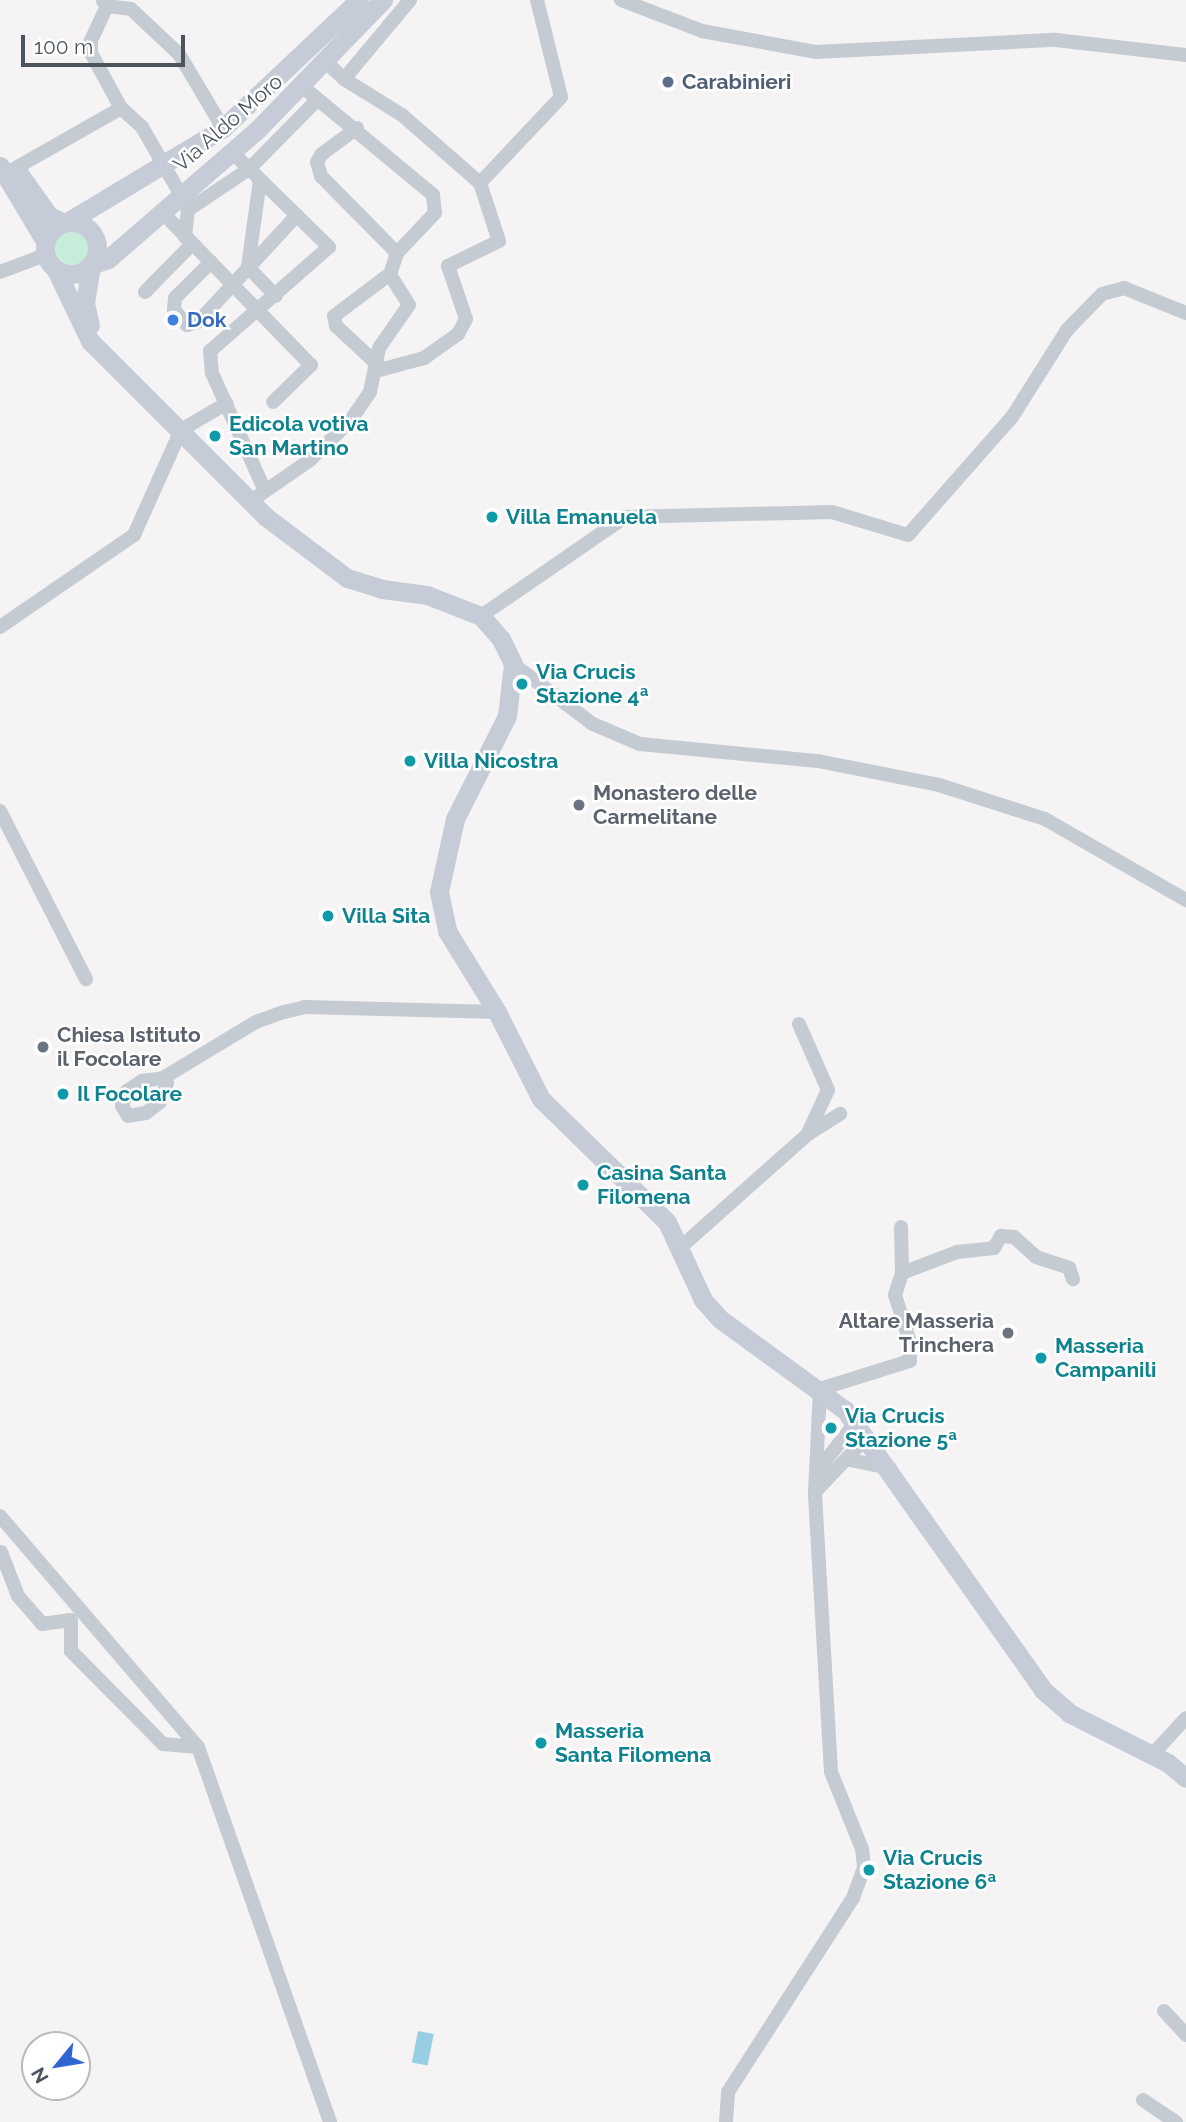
<!DOCTYPE html>
<html>
<head>
<meta charset="utf-8">
<style>
	body { margin:0 }
	#map { position:relative; width:1186px; height:2122px; overflow:hidden; background:#f5f3f3; font-family:Raleway,sans-serif }
	div>[style] { position:absolute }
	[style*='--x'] { left:calc(var(--x)*1px); top:calc(var(--y)*1px); width:calc(var(--w)*1px); rotate:calc(var(--a)*1deg) }
	.green>* { inset:0; background:#c7ecda }
	.round { border-radius:50% }
	.water>* { inset:0; background:#99cde4; transform-origin:0 0 }
	.street>* { height:14px; margin:-7px; padding:0 7px; transform-origin:7px; border-radius:7px; background:#c5cbd2 }
	.secondary>* { height:19px; margin:-9.5px; padding:0 9.5px; transform-origin:9.5px; border-radius:9.5px; background:#c6ccd7 }
	.secondary>.ring { margin:-9.5px; padding:0; box-sizing:content-box; background:none; border:19px solid #c6ccd7; border-radius:50% }
	.dots>* { width:19px; height:19px; translate:-50% -50%; box-sizing:border-box; border:4px solid #fff; border-radius:50% }
	span { translate:-50% -50%; white-space:nowrap; text-align:center; line-height:1.15; -webkit-text-stroke:5px #fff; paint-order:stroke }
	.service-label { font-size:21px; color:#4e5e75; font-weight:700 }
	.left { translate:0 -50%; text-align:left }
	.street-label { font-size:21px; color:#4c545e }
	.shop-label { font-size:21px; color:#366cbe; font-weight:700 }
	.culture-label { font-size:21px; color:#0d838f; font-weight:700 }
	.worship-label { font-size:21px; color:#5b616d; font-weight:700 }
	.right { translate:-100% -50%; text-align:right }
	.north { position:absolute; left:21px; top:2031px; width:70px; height:70px; box-sizing:border-box; background:#fff; border:2px solid #b7bbbf; border-radius:50%; rotate:240deg; font-size:19px; font-weight:700; line-height:28px; text-align:center; color:#4c545e }
	.north::after { content:''; display:block; margin:auto; width:24px; height:32px; background:#2f65d3; clip-path:polygon(50% 0,100% 100%,50% 72%,0 100%) }
	.scale { position:absolute; left:21px; top:35px; width:164px; height:32px; box-sizing:border-box; border:4px solid #4c545e; border-top:0; padding-left:9px; font-size:21px; line-height:24px; white-space:nowrap; color:#4c545e; -webkit-text-stroke:5px #fff; paint-order:stroke }
</style>
</head>
<body>
<div id="map">
	<div class="green">
		<i class="round" style="left:55px;top:231px;width:34px;height:34px"></i>
	</div>
	<div class="water">
		<i style="left:418px;top:2031px;width:16px;height:32px;rotate:11deg"></i>
	</div>
	<div class="street">
		<i style="--x:621;--y:0;--w:87;--a:20.9"></i>
		<i style="--x:702;--y:31;--w:115;--a:10.5"></i>
		<i style="--x:815;--y:52;--w:241;--a:-2.9"></i>
		<i style="--x:1056;--y:40;--w:131;--a:6.6"></i>
		<i style="--x:103;--y:1;--w:6;--a:51"></i>
		<i style="--x:107;--y:6;--w:24;--a:7"></i>
		<i style="--x:131;--y:9;--w:66;--a:43.2"></i>
		<i style="--x:179;--y:54;--w:86;--a:59.3"></i>
		<i style="--x:107;--y:6;--w:38;--a:115"></i>
		<i style="--x:91;--y:40;--w:13;--a:90"></i>
		<i style="--x:91;--y:53;--w:63;--a:61.4"></i>
		<i style="--x:121;--y:108;--w:28;--a:42"></i>
		<i style="--x:142;--y:127;--w:78;--a:60.2"></i>
		<i style="--x:326;--y:62;--w:25;--a:43"></i>
		<i style="--x:344;--y:79;--w:68;--a:31.8"></i>
		<i style="--x:402;--y:115;--w:103;--a:41.1"></i>
		<i style="--x:480;--y:183;--w:61;--a:71.9"></i>
		<i style="--x:499;--y:241;--w:57;--a:153.9"></i>
		<i style="--x:448;--y:266;--w:56;--a:71.2"></i>
		<i style="--x:466;--y:319;--w:17;--a:118"></i>
		<i style="--x:458;--y:334;--w:42;--a:144.8"></i>
		<i style="--x:424;--y:358;--w:50;--a:164.8"></i>
		<i style="--x:344;--y:79;--w:103;--a:-50.1"></i>
		<i style="--x:303;--y:87;--w:169;--a:39.7"></i>
		<i style="--x:433;--y:195;--w:18;--a:84"></i>
		<i style="--x:435;--y:213;--w:55;--a:133.5"></i>
		<i style="--x:397;--y:253;--w:22;--a:108"></i>
		<i style="--x:357;--y:128;--w:44;--a:143.4"></i>
		<i style="--x:322;--y:154;--w:9;--a:122"></i>
		<i style="--x:317;--y:162;--w:15;--a:74"></i>
		<i style="--x:321;--y:176;--w:108;--a:45.4"></i>
		<i style="--x:232;--y:152;--w:136;--a:44.4"></i>
		<i style="--x:329;--y:247;--w:158;--a:138.8"></i>
		<i style="--x:210;--y:351;--w:22;--a:85"></i>
		<i style="--x:212;--y:373;--w:129;--a:65.8"></i>
		<i style="--x:5;--y:174;--w:133;--a:-29.6"></i>
		<i style="--x:260;--y:180;--w:88;--a:97.9"></i>
		<i style="--x:248;--y:267;--w:40;--a:46"></i>
		<i style="--x:480;--y:183;--w:118;--a:-46.7"></i>
		<i style="--x:561;--y:97;--w:100;--a:-103.9"></i>
		<i style="--x:161;--y:211;--w:215;--a:45.8"></i>
		<i style="--x:311;--y:365;--w:53;--a:135.8"></i>
		<i style="--x:185;--y:237;--w:27;--a:-84"></i>
		<i style="--x:188;--y:210;--w:73;--a:-33.9"></i>
		<i style="--x:249;--y:169;--w:95;--a:-45.4"></i>
		<i style="--x:211;--y:262;--w:51;--a:135"></i>
		<i style="--x:175;--y:298;--w:12;--a:95"></i>
		<i style="--x:174;--y:310;--w:20;--a:49"></i>
		<i style="--x:187;--y:325;--w:13;--a:-18"></i>
		<i style="--x:199;--y:321;--w:144;--a:-47.2"></i>
		<i style="--x:0;--y:272;--w:48;--a:-20.7"></i>
		<i style="--x:145;--y:292;--w:67;--a:-45.6"></i>
		<i style="--x:378;--y:365;--w:57;--a:-137.1"></i>
		<i style="--x:336;--y:326;--w:10;--a:-101"></i>
		<i style="--x:334;--y:316;--w:70;--a:-36.9"></i>
		<i style="--x:258;--y:496;--w:63;--a:-34.7"></i>
		<i style="--x:310;--y:460;--w:57;--a:-44.3"></i>
		<i style="--x:351;--y:420;--w:34;--a:-56"></i>
		<i style="--x:370;--y:392;--w:45;--a:-78.4"></i>
		<i style="--x:379;--y:348;--w:52;--a:-55.1"></i>
		<i style="--x:409;--y:305;--w:36;--a:-122"></i>
		<i style="--x:481;--y:616;--w:175;--a:-34.5"></i>
		<i style="--x:625;--y:517;--w:207;--a:-1.4"></i>
		<i style="--x:832;--y:512;--w:79;--a:16.8"></i>
		<i style="--x:908;--y:535;--w:157;--a:-48.6"></i>
		<i style="--x:1012;--y:417;--w:103;--a:-57.7"></i>
		<i style="--x:1067;--y:330;--w:50;--a:-45.8"></i>
		<i style="--x:1102;--y:294;--w:23;--a:-15"></i>
		<i style="--x:1124;--y:288;--w:67;--a:22"></i>
		<i style="--x:0;--y:627;--w:163;--a:-34.5"></i>
		<i style="--x:134;--y:535;--w:115;--a:-65.9"></i>
		<i style="--x:181;--y:430;--w:53;--a:-30.4"></i>
		<i style="--x:513;--y:664;--w:100;--a:36.9"></i>
		<i style="--x:593;--y:724;--w:51;--a:23.1"></i>
		<i style="--x:640;--y:744;--w:179;--a:5.5"></i>
		<i style="--x:818;--y:761;--w:123;--a:11.2"></i>
		<i style="--x:939;--y:785;--w:111;--a:17.8"></i>
		<i style="--x:1045;--y:819;--w:163;--a:29.9"></i>
		<i style="--x:0;--y:811;--w:189;--a:62.9"></i>
		<i style="--x:799;--y:1024;--w:72;--a:66.3"></i>
		<i style="--x:828;--y:1090;--w:47;--a:114.9"></i>
		<i style="--x:163;--y:1078;--w:6;--a:51"></i>
		<i style="--x:167;--y:1083;--w:20;--a:110"></i>
		<i style="--x:160;--y:1102;--w:18;--a:142"></i>
		<i style="--x:146;--y:1113;--w:18;--a:171"></i>
		<i style="--x:128;--y:1116;--w:12;--a:-121"></i>
		<i style="--x:122;--y:1106;--w:16;--a:-72"></i>
		<i style="--x:127;--y:1091;--w:18;--a:-34"></i>
		<i style="--x:142;--y:1081;--w:21;--a:-8"></i>
		<i style="--x:163;--y:1078;--w:109;--a:-31.1"></i>
		<i style="--x:256;--y:1022;--w:30;--a:-20"></i>
		<i style="--x:284;--y:1012;--w:22;--a:-13"></i>
		<i style="--x:305;--y:1007;--w:192;--a:1.5"></i>
		<i style="--x:682;--y:1246;--w:169;--a:-41.6"></i>
		<i style="--x:808;--y:1134;--w:38;--a:-32"></i>
		<i style="--x:902;--y:1273;--w:59;--a:-20.9"></i>
		<i style="--x:957;--y:1252;--w:37;--a:-6"></i>
		<i style="--x:994;--y:1248;--w:14;--a:-60"></i>
		<i style="--x:1001;--y:1236;--w:13;--a:4"></i>
		<i style="--x:1014;--y:1237;--w:30;--a:42"></i>
		<i style="--x:1036;--y:1257;--w:35;--a:18"></i>
		<i style="--x:1069;--y:1268;--w:12;--a:70"></i>
		<i style="--x:850;--y:1460;--w:41;--a:11.3"></i>
		<i style="--x:819;--y:1469;--w:60;--a:-51.8"></i>
		<i style="--x:815;--y:1492;--w:76;--a:-46.6"></i>
		<i style="--x:0;--y:1516;--w:304;--a:49.4"></i>
		<i style="--x:198;--y:1747;--w:398;--a:70.6"></i>
		<i style="--x:1;--y:1552;--w:47;--a:68.9"></i>
		<i style="--x:18;--y:1596;--w:37;--a:49"></i>
		<i style="--x:42;--y:1624;--w:29;--a:-8"></i>
		<i style="--x:71;--y:1620;--w:31;--a:90"></i>
		<i style="--x:71;--y:1651;--w:131;--a:45.3"></i>
		<i style="--x:163;--y:1744;--w:35;--a:5"></i>
		<i style="--x:1152;--y:1755;--w:50;--a:-47.4"></i>
		<i style="--x:1164;--y:2011;--w:33;--a:47"></i>
		<i style="--x:1143;--y:2100;--w:40;--a:34"></i>
		<i style="--x:726;--y:2122;--w:30;--a:-86"></i>
		<i style="--x:728;--y:2092;--w:231;--a:-57.2"></i>
		<i style="--x:853;--y:1898;--w:33;--a:-70"></i>
		<i style="--x:864;--y:1867;--w:18;--a:-96"></i>
		<i style="--x:862;--y:1849;--w:83;--a:-111.9"></i>
		<i style="--x:831;--y:1772;--w:280;--a:-93.3"></i>
		<i style="--x:815;--y:1492;--w:103;--a:-87.2"></i>
		<i style="--x:820;--y:1389;--w:94;--a:-17.3"></i>
		<i style="--x:910;--y:1361;--w:19;--a:-90"></i>
		<i style="--x:910;--y:1342;--w:49;--a:-107.7"></i>
		<i style="--x:895;--y:1295;--w:23;--a:-72"></i>
		<i style="--x:902;--y:1273;--w:46;--a:-91.2"></i>
	</div>
	<div class="secondary">
		<i style="--x:0;--y:166;--w:87;--a:59"></i>
		<i style="--x:5;--y:174;--w:15;--a:4"></i>
		<i style="--x:20;--y:175;--w:50;--a:54.7"></i>
		<i style="--x:49;--y:216;--w:14;--a:25"></i>
		<i style="--x:69;--y:221;--w:180;--a:-31.1"></i>
		<i style="--x:223;--y:128;--w:187;--a:-43.3"></i>
		<i class="ring" style="left:45px;top:222px;width:33px;height:33px"></i>
		<i style="--x:56;--y:270;--w:79;--a:64.4"></i>
		<i style="--x:90;--y:341;--w:249;--a:45"></i>
		<i style="--x:266;--y:517;--w:101;--a:37"></i>
		<i style="--x:347;--y:578;--w:37;--a:17"></i>
		<i style="--x:382;--y:589;--w:45;--a:7.6"></i>
		<i style="--x:427;--y:595;--w:58;--a:21.3"></i>
		<i style="--x:481;--y:616;--w:30;--a:49"></i>
		<i style="--x:501;--y:639;--w:28;--a:64"></i>
		<i style="--x:513;--y:664;--w:52;--a:96.6"></i>
		<i style="--x:507;--y:716;--w:115;--a:116.8"></i>
		<i style="--x:455;--y:819;--w:75;--a:102.4"></i>
		<i style="--x:439;--y:892;--w:40;--a:78"></i>
		<i style="--x:447;--y:931;--w:95;--a:58.3"></i>
		<i style="--x:497;--y:1012;--w:97;--a:63.2"></i>
		<i style="--x:541;--y:1099;--w:176;--a:44.3"></i>
		<i style="--x:667;--y:1222;--w:86;--a:65.2"></i>
		<i style="--x:703;--y:1300;--w:25;--a:48"></i>
		<i style="--x:720;--y:1319;--w:155;--a:36.1"></i>
		<i style="--x:845;--y:1410;--w:343;--a:54.7"></i>
		<i style="--x:1043;--y:1690;--w:35;--a:41"></i>
		<i style="--x:1069;--y:1713;--w:111;--a:26.8"></i>
		<i style="--x:1168;--y:1763;--w:23;--a:40"></i>
		<i style="--x:90;--y:325;--w:23;--a:-103"></i>
		<i style="--x:85;--y:303;--w:38;--a:-81"></i>
		<i style="--x:91;--y:265;--w:18;--a:-19"></i>
		<i style="--x:108;--y:259;--w:198;--a:-40.9"></i>
		<i style="--x:258;--y:129;--w:180;--a:-45.9"></i>
	</div>
	<div class="dots">
		<i style="left:668px;top:82px;background:#5c6f8a"></i>
		<i style="left:173px;top:320px;background:#3f7fe0"></i>
		<i style="left:215px;top:436px;background:#0f9aa8"></i>
		<i style="left:492px;top:517px;background:#0f9aa8"></i>
		<i style="left:522px;top:684px;background:#0f9aa8"></i>
		<i style="left:410px;top:761px;background:#0f9aa8"></i>
		<i style="left:579px;top:805px;background:#6b7280"></i>
		<i style="left:328px;top:916px;background:#0f9aa8"></i>
		<i style="left:43px;top:1047px;background:#6b7280"></i>
		<i style="left:63px;top:1094px;background:#0f9aa8"></i>
		<i style="left:583px;top:1185px;background:#0f9aa8"></i>
		<i style="left:1008px;top:1333px;background:#6b7280"></i>
		<i style="left:1041px;top:1358px;background:#0f9aa8"></i>
		<i style="left:831px;top:1428px;background:#0f9aa8"></i>
		<i style="left:541px;top:1743px;background:#0f9aa8"></i>
		<i style="left:869px;top:1870px;background:#0f9aa8"></i>
	</div>
	<div class="service-label">
		<span class="left" style="left:682px;top:82px">Carabinieri</span>
	</div>
	<div class="street-label">
		<span style="left:228px;top:123px;rotate:-41deg">Via Aldo Moro</span>
	</div>
	<div class="shop-label">
		<span class="left" style="left:187px;top:320px">Dok</span>
	</div>
	<div class="culture-label">
		<span class="left" style="left:229px;top:436px">Edicola votiva<br>San Martino</span>
		<span class="left" style="left:506px;top:517px">Villa Emanuela</span>
		<span class="left" style="left:536px;top:684px">Via Crucis<br>Stazione 4ª</span>
		<span class="left" style="left:424px;top:761px">Villa Nicostra</span>
		<span class="left" style="left:342px;top:916px">Villa Sita</span>
		<span class="left" style="left:77px;top:1094px">Il Focolare</span>
		<span class="left" style="left:597px;top:1185px">Casina Santa<br>Filomena</span>
		<span class="left" style="left:1055px;top:1358px">Masseria<br>Campanili</span>
		<span class="left" style="left:845px;top:1428px">Via Crucis<br>Stazione 5ª</span>
		<span class="left" style="left:555px;top:1743px">Masseria<br>Santa Filomena</span>
		<span class="left" style="left:883px;top:1870px">Via Crucis<br>Stazione 6ª</span>
	</div>
	<div class="worship-label">
		<span class="left" style="left:593px;top:805px">Monastero delle<br>Carmelitane</span>
		<span class="left" style="left:57px;top:1047px">Chiesa Istituto<br>il Focolare</span>
		<span class="right" style="left:994px;top:1333px">Altare Masseria<br>Trinchera</span>
	</div>
	<div class="north">N</div>
	<div class="scale">100 m</div>
</div>
</body>
</html>
